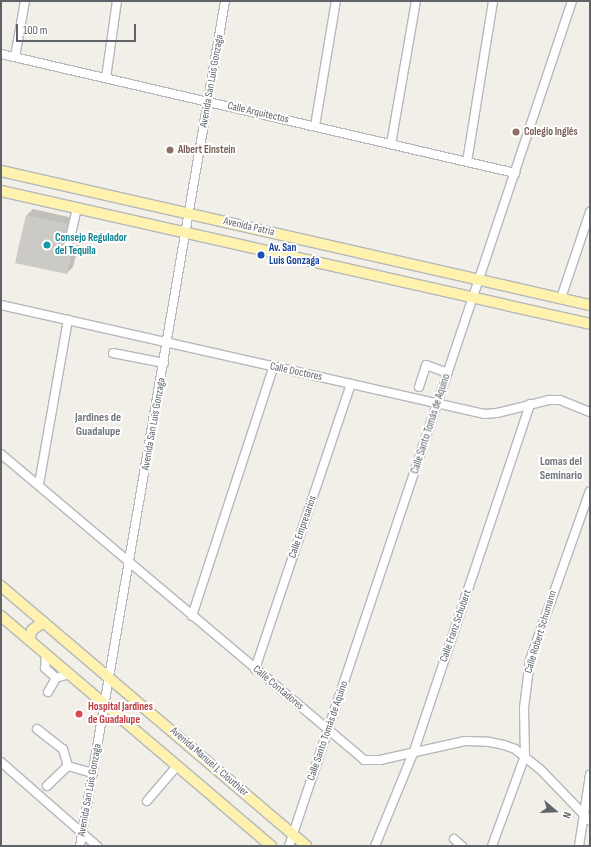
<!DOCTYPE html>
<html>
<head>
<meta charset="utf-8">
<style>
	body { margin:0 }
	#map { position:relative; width:591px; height:847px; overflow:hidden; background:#f1efe8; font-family:"Sofia Sans Condensed",sans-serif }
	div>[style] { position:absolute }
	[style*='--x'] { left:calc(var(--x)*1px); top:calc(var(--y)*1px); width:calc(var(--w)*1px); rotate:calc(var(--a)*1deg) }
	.shadow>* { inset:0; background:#0003 }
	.building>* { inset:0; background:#cccac5 }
	.roads { filter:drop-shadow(1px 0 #b5b8bc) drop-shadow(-1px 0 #b5b8bc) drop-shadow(0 1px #b5b8bc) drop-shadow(0 -1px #b5b8bc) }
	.minor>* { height:8px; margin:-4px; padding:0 4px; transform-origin:4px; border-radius:4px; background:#fff }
	.major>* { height:10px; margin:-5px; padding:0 5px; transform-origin:5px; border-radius:5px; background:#fff2af }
	.dots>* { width:11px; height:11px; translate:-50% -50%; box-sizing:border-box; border:2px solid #fff; border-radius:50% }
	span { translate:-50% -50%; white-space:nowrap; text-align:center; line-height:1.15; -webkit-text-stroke:4px #fff; paint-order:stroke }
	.street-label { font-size:11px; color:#5f6368 }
	.education-label { font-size:11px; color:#785e54; font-weight:700 }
	.left { translate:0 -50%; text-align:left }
	.culture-label { font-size:11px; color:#0d838f; font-weight:700 }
	.transit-label { font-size:11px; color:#164399; font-weight:700 }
	.health-label { font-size:11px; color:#be3a42; font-weight:700 }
	.neighbourhood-label { font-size:12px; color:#70757a; font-weight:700 }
	.frame { position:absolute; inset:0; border:2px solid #5f6368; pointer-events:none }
	.north { position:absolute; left:535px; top:791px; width:40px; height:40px; -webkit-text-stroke:3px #fff; paint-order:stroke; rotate:109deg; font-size:11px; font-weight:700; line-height:16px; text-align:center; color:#5f6368 }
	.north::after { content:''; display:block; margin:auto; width:14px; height:18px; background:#5f6368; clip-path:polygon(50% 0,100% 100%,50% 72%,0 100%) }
	.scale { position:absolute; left:16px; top:24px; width:120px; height:18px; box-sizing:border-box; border:2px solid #5f6368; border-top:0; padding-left:5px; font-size:12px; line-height:14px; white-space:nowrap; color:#5f6368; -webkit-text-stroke:3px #fff; paint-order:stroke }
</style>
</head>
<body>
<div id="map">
	<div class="shadow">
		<i style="clip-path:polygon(33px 209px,73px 218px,68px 242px,74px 247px,79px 244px,73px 267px,67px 273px,27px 215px)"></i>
	</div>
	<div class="building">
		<i style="clip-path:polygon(26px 215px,68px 224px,63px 248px,67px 252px,73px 248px,67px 274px,15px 263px)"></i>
	</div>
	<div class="roads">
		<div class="minor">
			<i style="--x:1;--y:54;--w:528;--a:13.04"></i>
			<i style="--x:15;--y:57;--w:57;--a:-79.9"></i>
			<i style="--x:106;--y:78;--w:78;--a:-81.9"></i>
			<i style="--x:315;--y:126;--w:127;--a:-80.5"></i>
			<i style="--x:391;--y:144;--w:145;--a:-80.1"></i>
			<i style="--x:467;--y:162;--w:163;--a:-80.8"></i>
			<i style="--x:68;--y:247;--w:40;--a:-77"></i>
			<i style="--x:561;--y:298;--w:91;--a:-71.4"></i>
			<i style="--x:1;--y:305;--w:495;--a:12.7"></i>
			<i style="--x:484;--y:414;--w:13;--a:-4"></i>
			<i style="--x:497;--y:413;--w:54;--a:-14"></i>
			<i style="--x:549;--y:400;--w:11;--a:0"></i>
			<i style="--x:560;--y:400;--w:32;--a:22"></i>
			<i style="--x:113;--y:353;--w:52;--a:11.1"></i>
			<i style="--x:419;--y:387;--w:23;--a:-72"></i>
			<i style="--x:426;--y:365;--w:23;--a:20"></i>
			<i style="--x:1;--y:454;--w:475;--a:40.1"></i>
			<i style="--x:364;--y:760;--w:16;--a:0"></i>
			<i style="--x:380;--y:760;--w:87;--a:-12.6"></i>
			<i style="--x:465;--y:741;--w:24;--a:2"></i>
			<i style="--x:489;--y:742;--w:15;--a:11"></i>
			<i style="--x:504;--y:745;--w:12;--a:20"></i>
			<i style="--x:515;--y:749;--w:32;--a:39"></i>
			<i style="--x:540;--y:769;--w:72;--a:46.1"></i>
			<i style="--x:39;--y:484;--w:167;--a:-80"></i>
			<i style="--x:192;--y:616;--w:261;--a:-71.9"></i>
			<i style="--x:46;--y:655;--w:13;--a:94"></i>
			<i style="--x:45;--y:668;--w:15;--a:42"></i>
			<i style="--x:56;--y:678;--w:14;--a:-17"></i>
			<i style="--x:255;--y:669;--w:301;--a:-71.4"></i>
			<i style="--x:48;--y:692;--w:16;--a:-60"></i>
			<i style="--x:37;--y:729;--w:33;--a:38"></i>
			<i style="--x:63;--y:749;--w:18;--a:74"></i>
			<i style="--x:1;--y:762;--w:128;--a:41.2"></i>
			<i style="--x:47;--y:786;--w:29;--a:-44"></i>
			<i style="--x:68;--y:766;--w:26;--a:16"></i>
			<i style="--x:147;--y:801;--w:46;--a:-49.4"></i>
			<i style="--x:454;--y:839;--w:11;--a:41"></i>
			<i style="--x:80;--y:846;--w:857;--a:-80.26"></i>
			<i style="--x:289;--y:846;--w:891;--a:-71.48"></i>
			<i style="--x:375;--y:846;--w:103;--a:-67.7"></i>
			<i style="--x:414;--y:751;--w:366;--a:-71.5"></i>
			<i style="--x:492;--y:846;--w:96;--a:-69.9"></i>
			<i style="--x:525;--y:756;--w:48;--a:-91.2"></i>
			<i style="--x:524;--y:708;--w:48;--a:-82.9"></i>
			<i style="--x:530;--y:660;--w:179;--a:-70.5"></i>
			<i style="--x:579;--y:846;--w:72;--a:-81.2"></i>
		</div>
		<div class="major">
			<i style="--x:1;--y:171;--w:604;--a:12.82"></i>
			<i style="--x:1;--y:191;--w:604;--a:12.72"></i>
			<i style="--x:1;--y:586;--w:401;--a:40.4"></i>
			<i style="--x:1;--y:616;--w:355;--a:40.4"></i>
			<i style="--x:29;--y:640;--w:10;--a:-73"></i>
			<i style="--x:32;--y:630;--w:14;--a:-34"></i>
		</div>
	</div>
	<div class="dots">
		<i style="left:516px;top:132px;background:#8d6e63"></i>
		<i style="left:170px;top:150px;background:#8d6e63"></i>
		<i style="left:47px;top:245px;background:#0f9aa8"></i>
		<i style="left:261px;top:255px;background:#1a4fb4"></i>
		<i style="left:79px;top:714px;background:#e0444e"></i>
	</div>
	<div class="street-label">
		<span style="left:212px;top:81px;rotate:-80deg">Avenida San Luis Gonzaga</span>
		<span style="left:258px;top:113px;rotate:13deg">Calle Arquitectos</span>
		<span style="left:249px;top:227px;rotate:13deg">Avenida Patria</span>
		<span style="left:296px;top:372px;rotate:12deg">Calle Doctores</span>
		<span style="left:154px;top:424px;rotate:-80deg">Avenida San Luis Gonzaga</span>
		<span style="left:431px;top:424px;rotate:-72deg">Calle Santo Tomás de Aquino</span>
		<span style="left:303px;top:527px;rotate:-71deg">Calle Empresarios</span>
		<span style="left:456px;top:626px;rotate:-71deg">Calle Franz Schubert</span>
		<span style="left:541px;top:632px;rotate:-73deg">Calle Robert Schumann</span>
		<span style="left:278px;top:688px;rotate:40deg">Calle Contadores</span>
		<span style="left:328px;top:731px;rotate:-71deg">Calle Santo Tomás de Aquino</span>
		<span style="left:209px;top:762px;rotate:41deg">Avenida Manuel J. Clouthier</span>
		<span style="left:90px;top:790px;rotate:-80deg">Avenida San Luis Gonzaga</span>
	</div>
	<div class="education-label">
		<span class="left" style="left:524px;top:132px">Colegio Inglés</span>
		<span class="left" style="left:178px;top:150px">Albert Einstein</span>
	</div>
	<div class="culture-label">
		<span class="left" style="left:55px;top:245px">Consejo Regulador<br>del Tequila</span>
	</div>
	<div class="transit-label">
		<span class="left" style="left:269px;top:255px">Av. San<br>Luis Gonzaga</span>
	</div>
	<div class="health-label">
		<span class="left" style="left:88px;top:714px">Hospital Jardines<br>de Guadalupe</span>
	</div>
	<div class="neighbourhood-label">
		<span style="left:98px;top:425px">Jardines de<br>Guadalupe</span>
		<span style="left:561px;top:469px">Lomas del<br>Seminario</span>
	</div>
	<div class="frame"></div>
	<div class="north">N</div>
	<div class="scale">100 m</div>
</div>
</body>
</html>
